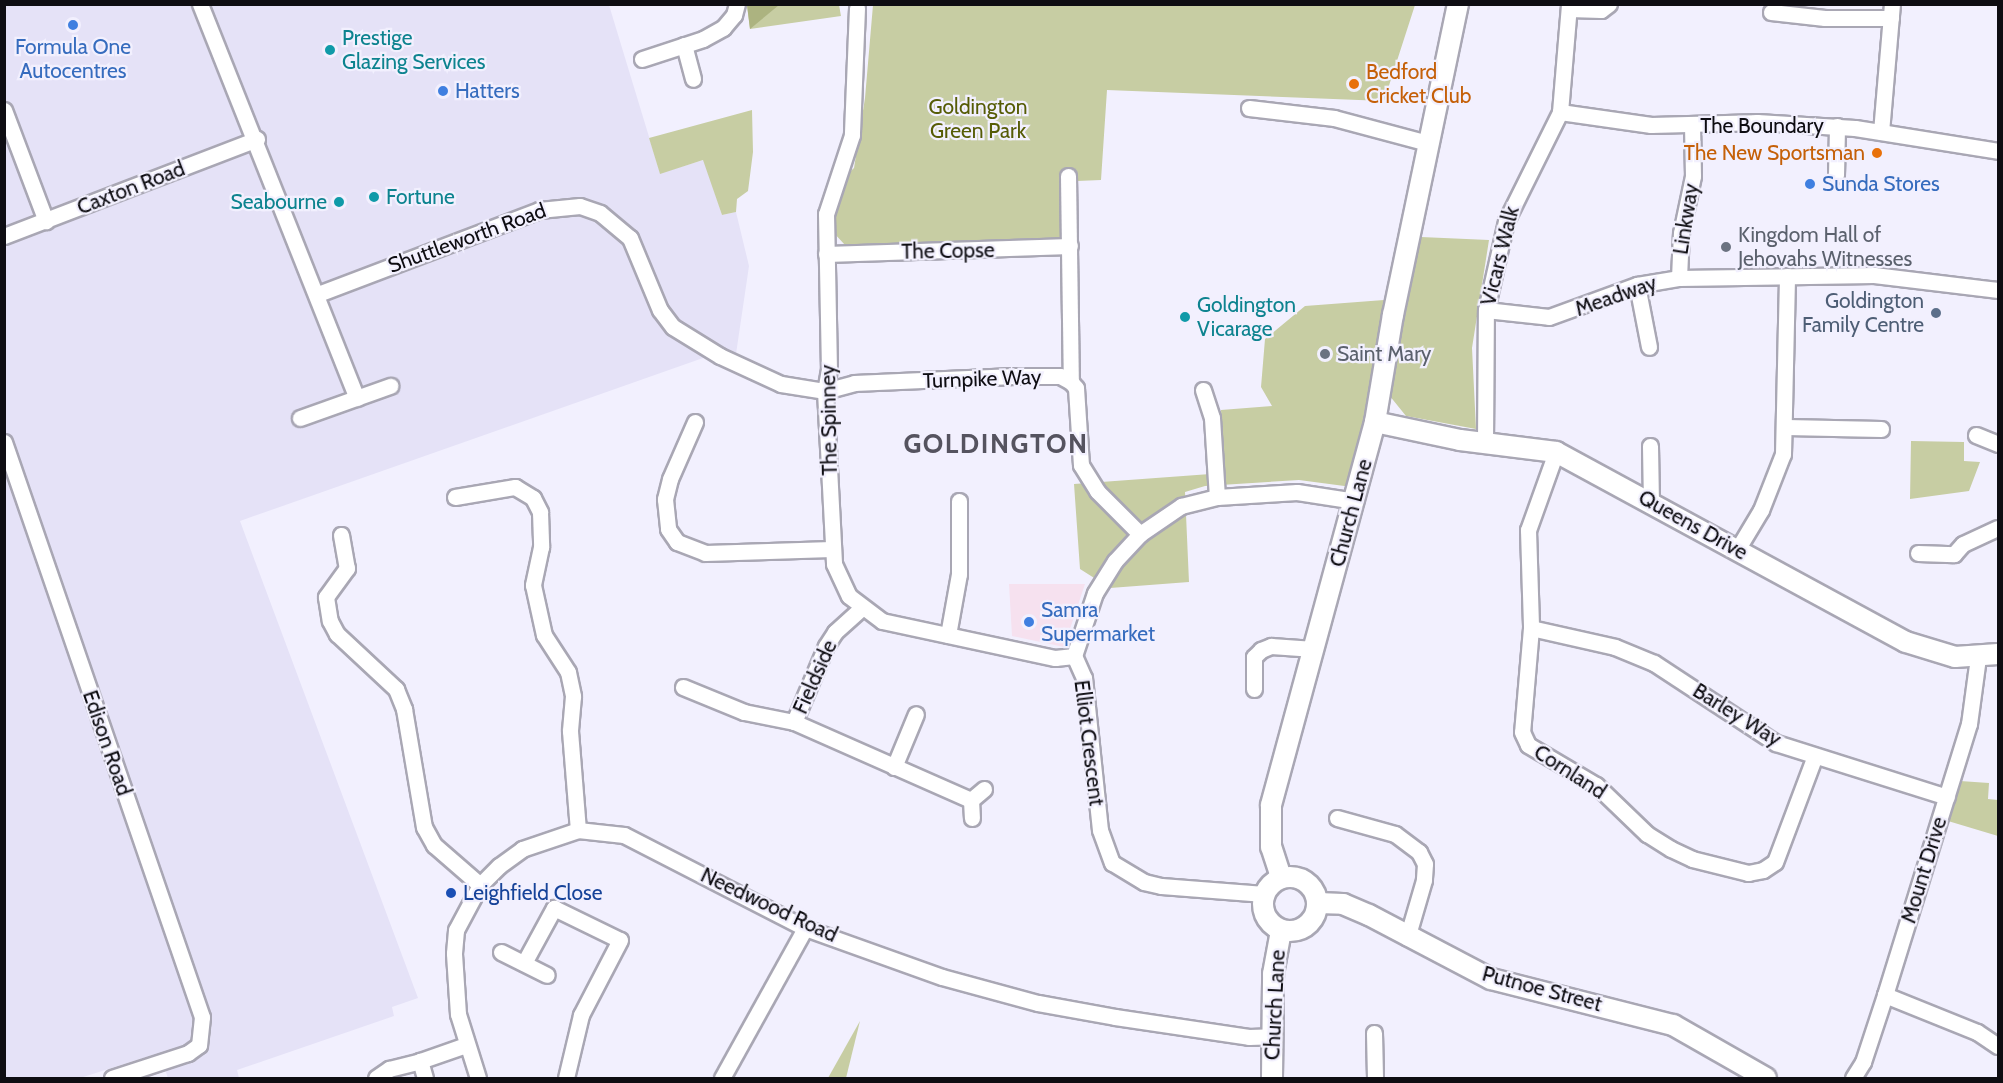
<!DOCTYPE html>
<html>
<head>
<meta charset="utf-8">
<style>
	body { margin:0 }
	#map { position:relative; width:2003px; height:1083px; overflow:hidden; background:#f2f0fe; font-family:Cabin,sans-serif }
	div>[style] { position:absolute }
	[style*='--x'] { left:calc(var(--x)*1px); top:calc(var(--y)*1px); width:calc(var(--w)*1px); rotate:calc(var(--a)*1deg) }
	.commercial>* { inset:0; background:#f6e1ef }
	.built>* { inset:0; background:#e5e2f7 }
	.green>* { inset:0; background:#c7cda3 }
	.forest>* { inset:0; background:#acb380 }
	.roads { filter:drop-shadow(2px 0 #a9a7b4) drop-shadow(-2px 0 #a9a7b4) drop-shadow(0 2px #a9a7b4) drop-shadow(0 -2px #a9a7b4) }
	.minor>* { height:15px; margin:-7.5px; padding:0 7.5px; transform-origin:7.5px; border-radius:7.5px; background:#fff }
	.tertiary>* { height:20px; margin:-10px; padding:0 10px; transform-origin:10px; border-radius:10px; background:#fff }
	.tertiary>.ring { margin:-10px; padding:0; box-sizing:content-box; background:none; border:20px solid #fff; border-radius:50% }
	.dots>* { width:16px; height:16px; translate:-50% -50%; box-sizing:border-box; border:3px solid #f2f0fe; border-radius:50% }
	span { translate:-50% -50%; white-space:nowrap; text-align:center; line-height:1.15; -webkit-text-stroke:4.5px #f2f0fe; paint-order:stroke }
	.culture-label { font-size:21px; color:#0d838f }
	.left { translate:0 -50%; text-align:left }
	.right { translate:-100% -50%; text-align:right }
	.shop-label { font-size:21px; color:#366cbe }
	.food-label { font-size:21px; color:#c56008 }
	.park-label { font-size:21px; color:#565c06 }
	.street-label { font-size:21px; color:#0e0d12 }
	.worship-label { font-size:21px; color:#5b616d }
	.service-label { font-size:21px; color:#4e5e75 }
	.transit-label { font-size:21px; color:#164399 }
	.district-label { font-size:27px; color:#55535f; font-weight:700; letter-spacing:1.5px }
	.frame { position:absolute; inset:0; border:6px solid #0e0d12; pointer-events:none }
</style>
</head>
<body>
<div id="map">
	<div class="commercial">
		<i style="clip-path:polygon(1009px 584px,1085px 584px,1064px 647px,1012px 636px)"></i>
	</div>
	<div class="built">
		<i style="clip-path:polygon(5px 5px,609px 5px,660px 173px,704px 160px,722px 215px,736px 212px,749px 266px,736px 354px,703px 358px,240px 521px,418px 998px,392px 1007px,394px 1016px,237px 1070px,239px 1078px,168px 1078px,159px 1053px,80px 1078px,5px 1078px)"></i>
	</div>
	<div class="green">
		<i style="clip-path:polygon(747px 5px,839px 5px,841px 16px,750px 29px)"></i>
		<i style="clip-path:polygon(873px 5px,1415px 5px,1384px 101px,1107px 90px,1101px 180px,1077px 181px,1078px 253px,1047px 238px,845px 245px,833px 232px,842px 179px,854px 168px,865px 98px)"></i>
		<i style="clip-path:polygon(752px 110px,753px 152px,748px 191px,737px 199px,736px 212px,722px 215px,703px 160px,660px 174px,649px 138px)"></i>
		<i style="clip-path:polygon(1421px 237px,1489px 240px,1472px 348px,1476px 429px,1406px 416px,1389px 395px)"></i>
		<i style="clip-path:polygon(1384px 300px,1352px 487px,1299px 480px,1205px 486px,1185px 492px,1189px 582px,1110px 588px,1080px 569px,1074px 484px,1224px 473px,1221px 410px,1272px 406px,1261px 387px,1265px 339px,1305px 306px)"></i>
		<i style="clip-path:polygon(1911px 441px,1964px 442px,1964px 461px,1980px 462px,1969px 491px,1910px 499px)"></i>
		<i style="clip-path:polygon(1960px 781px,1989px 783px,1988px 799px,1998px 800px,1998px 836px,1948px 821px)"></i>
		<i style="clip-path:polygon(860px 1021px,846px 1078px,828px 1078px)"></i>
	</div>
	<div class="forest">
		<i style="clip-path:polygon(747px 5px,747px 4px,779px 5px,750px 29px)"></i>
	</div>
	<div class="roads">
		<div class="minor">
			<i style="--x:200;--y:4;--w:424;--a:68.3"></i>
			<i style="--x:857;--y:8;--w:127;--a:92.3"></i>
			<i style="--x:852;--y:135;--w:83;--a:108.2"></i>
			<i style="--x:826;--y:214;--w:155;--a:88.9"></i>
			<i style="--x:829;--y:369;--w:22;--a:100"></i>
			<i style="--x:825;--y:391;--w:173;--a:87"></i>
			<i style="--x:834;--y:564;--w:35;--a:65"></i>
			<i style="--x:849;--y:596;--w:41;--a:37.1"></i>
			<i style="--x:882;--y:621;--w:177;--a:12.1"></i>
			<i style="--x:1055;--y:658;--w:19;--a:-6"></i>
			<i style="--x:1569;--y:9;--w:32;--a:2"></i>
			<i style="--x:1601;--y:10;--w:10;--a:-37"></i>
			<i style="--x:1771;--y:12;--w:54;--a:6.3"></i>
			<i style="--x:1825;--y:18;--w:66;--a:0"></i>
			<i style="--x:684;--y:45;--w:35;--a:75"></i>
			<i style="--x:642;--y:59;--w:64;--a:-18.2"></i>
			<i style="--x:703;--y:39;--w:23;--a:-29"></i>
			<i style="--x:723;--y:28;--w:17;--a:-50"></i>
			<i style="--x:734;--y:15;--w:11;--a:-75"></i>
			<i style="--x:1249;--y:108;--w:86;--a:6.7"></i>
			<i style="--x:1334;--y:118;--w:97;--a:14.9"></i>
			<i style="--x:4;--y:110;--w:119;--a:69.3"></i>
			<i style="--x:1560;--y:112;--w:92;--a:8.1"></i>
			<i style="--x:1651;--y:125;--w:106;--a:-1.6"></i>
			<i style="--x:1757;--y:122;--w:98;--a:3.5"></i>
			<i style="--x:1855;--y:128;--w:145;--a:9.1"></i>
			<i style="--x:1881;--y:132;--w:128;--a:-85.1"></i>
			<i style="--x:1836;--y:175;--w:49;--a:-88.8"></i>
			<i style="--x:1068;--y:176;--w:206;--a:89.2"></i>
			<i style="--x:4;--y:236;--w:271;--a:-21"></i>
			<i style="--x:826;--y:254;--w:244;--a:-1.9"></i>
			<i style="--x:1679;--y:278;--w:45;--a:-87.5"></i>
			<i style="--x:1681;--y:233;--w:58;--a:-78.1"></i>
			<i style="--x:1693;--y:176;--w:51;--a:-91.1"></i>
			<i style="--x:1637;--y:285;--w:63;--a:79"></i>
			<i style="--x:318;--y:294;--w:236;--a:-20.8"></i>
			<i style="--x:539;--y:210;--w:41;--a:-5.6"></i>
			<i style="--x:580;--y:206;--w:21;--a:19"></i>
			<i style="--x:600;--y:213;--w:39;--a:40"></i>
			<i style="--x:630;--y:238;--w:78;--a:67.4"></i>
			<i style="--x:660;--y:310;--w:21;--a:53"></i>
			<i style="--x:673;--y:327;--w:55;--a:31.7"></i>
			<i style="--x:720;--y:356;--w:67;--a:24.7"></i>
			<i style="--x:781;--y:384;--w:45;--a:9"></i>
			<i style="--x:825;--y:391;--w:30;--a:-15"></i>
			<i style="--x:854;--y:383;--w:160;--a:-2.5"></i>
			<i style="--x:1014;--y:376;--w:46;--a:0"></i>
			<i style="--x:1060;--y:376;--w:13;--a:29"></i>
			<i style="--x:1071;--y:382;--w:8;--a:50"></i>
			<i style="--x:1076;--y:388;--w:77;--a:86.3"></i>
			<i style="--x:1081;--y:465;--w:31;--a:58"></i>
			<i style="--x:1097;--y:491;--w:61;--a:45"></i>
			<i style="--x:1486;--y:310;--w:63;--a:6.3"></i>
			<i style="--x:1549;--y:317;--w:94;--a:-20"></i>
			<i style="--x:1637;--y:285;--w:43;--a:-9.5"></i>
			<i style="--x:1679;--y:278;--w:195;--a:-0.9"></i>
			<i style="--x:1874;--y:275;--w:125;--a:6.9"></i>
			<i style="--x:1203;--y:390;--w:29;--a:72"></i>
			<i style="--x:1212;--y:418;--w:79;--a:86.4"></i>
			<i style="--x:300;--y:418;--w:96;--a:-19.6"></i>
			<i style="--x:695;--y:422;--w:62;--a:113.7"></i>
			<i style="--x:670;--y:479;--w:21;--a:104"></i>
			<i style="--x:665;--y:499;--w:30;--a:84"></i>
			<i style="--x:668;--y:529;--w:16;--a:55"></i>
			<i style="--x:677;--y:542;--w:30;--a:21"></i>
			<i style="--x:705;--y:553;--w:127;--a:-1.8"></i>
			<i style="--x:1786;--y:427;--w:95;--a:1.2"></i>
			<i style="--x:1976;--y:435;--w:24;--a:22"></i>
			<i style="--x:4;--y:442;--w:608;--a:71"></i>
			<i style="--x:202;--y:1017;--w:28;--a:96"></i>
			<i style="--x:199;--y:1045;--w:14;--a:144"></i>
			<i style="--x:188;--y:1053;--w:80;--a:161.8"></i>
			<i style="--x:1485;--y:443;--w:133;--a:-89.6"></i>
			<i style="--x:1486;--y:310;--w:91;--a:-77.3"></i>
			<i style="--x:1506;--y:221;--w:122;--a:-63.6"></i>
			<i style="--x:1560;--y:112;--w:108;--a:-85.2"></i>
			<i style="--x:1650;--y:446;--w:55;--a:89"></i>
			<i style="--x:1556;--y:452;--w:83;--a:109.7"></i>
			<i style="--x:1528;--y:530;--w:98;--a:88.2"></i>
			<i style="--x:1531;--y:628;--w:104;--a:94.9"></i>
			<i style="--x:1522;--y:732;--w:14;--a:65"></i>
			<i style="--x:1528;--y:745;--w:79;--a:30.5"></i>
			<i style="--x:1596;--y:785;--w:71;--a:43.9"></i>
			<i style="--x:1647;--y:834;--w:28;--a:32"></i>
			<i style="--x:1671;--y:849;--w:23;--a:25"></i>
			<i style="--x:1692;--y:859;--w:58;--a:14"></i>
			<i style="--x:1748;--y:873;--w:15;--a:-11"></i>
			<i style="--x:1763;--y:870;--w:14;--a:-34"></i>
			<i style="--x:1775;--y:862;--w:111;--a:-69.4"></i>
			<i style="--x:455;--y:497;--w:61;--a:-9.5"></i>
			<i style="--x:515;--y:487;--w:21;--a:31"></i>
			<i style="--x:533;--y:498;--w:16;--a:63"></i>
			<i style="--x:540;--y:512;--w:35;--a:88"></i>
			<i style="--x:541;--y:547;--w:39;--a:102"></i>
			<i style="--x:533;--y:585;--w:51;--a:77.6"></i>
			<i style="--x:544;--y:635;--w:44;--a:57"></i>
			<i style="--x:568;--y:672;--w:25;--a:78"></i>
			<i style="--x:573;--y:696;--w:35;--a:95"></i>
			<i style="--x:570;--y:731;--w:99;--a:85.4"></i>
			<i style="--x:341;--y:535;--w:34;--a:80"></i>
			<i style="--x:347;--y:568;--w:36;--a:126"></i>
			<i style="--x:326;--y:597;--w:24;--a:81"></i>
			<i style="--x:330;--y:621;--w:15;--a:62"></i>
			<i style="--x:337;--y:634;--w:81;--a:43"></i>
			<i style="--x:396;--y:689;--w:22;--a:68"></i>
			<i style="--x:404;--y:709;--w:120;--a:80.4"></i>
			<i style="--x:424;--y:827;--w:21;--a:61"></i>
			<i style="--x:434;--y:845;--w:61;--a:41"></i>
			<i style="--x:1737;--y:550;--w:47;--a:-59"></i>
			<i style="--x:1761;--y:510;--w:60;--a:-68.6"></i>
			<i style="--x:1783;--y:454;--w:178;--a:-88.7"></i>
			<i style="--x:1918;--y:553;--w:36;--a:2"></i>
			<i style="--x:1954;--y:554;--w:13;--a:-48"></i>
			<i style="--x:1963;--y:544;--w:38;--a:-25"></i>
			<i style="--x:1531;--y:628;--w:86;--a:12.7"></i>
			<i style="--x:1615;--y:647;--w:42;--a:22.3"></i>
			<i style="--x:1654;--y:663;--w:146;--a:33.3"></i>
			<i style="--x:1776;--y:743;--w:179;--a:17.5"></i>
			<i style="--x:948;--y:635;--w:62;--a:-79.8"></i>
			<i style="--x:959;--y:574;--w:73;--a:-90"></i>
			<i style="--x:683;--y:687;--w:66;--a:22.3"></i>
			<i style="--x:744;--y:712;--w:51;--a:11.3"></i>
			<i style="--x:794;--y:722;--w:193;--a:23.8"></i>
			<i style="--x:1254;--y:689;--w:32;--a:-90"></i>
			<i style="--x:1254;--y:657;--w:10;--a:-45"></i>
			<i style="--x:1261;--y:650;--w:11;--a:-22"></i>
			<i style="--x:1271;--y:646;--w:43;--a:4"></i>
			<i style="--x:794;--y:722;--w:82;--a:-67.2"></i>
			<i style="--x:826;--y:646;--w:17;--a:-57"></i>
			<i style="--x:835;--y:632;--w:36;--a:-42"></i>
			<i style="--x:894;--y:767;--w:57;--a:-67.5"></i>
			<i style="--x:971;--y:800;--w:18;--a:87"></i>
			<i style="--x:971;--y:800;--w:17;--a:-40"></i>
			<i style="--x:1337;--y:818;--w:60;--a:15.4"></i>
			<i style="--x:1395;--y:834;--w:30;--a:37"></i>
			<i style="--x:1419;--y:852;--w:13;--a:63"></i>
			<i style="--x:1425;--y:864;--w:16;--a:94"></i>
			<i style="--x:1424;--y:880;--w:60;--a:106.3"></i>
			<i style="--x:1264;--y:894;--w:103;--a:-175.6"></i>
			<i style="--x:1161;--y:886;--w:17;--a:-167"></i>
			<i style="--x:1144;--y:882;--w:37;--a:-149"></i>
			<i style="--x:1112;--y:863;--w:35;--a:-110"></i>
			<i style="--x:1100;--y:830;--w:153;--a:-96"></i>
			<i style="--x:1084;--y:678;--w:24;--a:-114"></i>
			<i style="--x:1074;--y:656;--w:66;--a:-71.6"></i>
			<i style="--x:1095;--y:593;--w:38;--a:-58"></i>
			<i style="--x:1115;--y:561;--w:37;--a:-47"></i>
			<i style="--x:1140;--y:534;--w:50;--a:-34.3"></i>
			<i style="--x:1181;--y:506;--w:37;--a:-14"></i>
			<i style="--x:1217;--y:497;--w:80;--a:-3.6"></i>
			<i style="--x:1297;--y:492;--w:59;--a:8.8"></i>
			<i style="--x:501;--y:952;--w:51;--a:26.6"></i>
			<i style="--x:524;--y:963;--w:63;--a:-61.4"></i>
			<i style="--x:554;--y:908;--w:73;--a:25.9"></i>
			<i style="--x:620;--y:940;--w:85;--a:117.5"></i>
			<i style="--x:581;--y:1015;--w:65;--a:103.4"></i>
			<i style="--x:1885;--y:995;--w:99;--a:21.9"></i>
			<i style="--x:1977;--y:1032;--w:25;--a:34"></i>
			<i style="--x:1374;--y:1033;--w:45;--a:88.7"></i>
			<i style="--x:376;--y:1078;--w:16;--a:-35"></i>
			<i style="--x:389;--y:1069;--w:32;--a:-14"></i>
			<i style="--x:425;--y:1078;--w:18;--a:-106"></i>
			<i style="--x:420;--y:1061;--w:49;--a:-19.2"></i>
			<i style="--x:478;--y:1078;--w:67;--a:-107.4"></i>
			<i style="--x:458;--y:1014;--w:61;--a:-93.8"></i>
			<i style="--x:454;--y:953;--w:23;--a:-85"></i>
			<i style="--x:456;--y:930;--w:51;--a:-61.9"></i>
			<i style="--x:480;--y:885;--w:27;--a:-45"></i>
			<i style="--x:499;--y:866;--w:29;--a:-36"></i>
			<i style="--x:522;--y:849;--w:59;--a:-18.7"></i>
			<i style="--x:578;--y:830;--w:46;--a:6.2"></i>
			<i style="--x:624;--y:835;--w:203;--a:27.2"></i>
			<i style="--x:805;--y:928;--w:145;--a:19.7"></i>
			<i style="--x:942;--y:977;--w:99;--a:15.2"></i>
			<i style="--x:1038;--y:1003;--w:78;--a:10.3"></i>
			<i style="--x:1115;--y:1017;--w:135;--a:8.5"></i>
			<i style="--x:1249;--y:1037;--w:23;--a:-2"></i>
			<i style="--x:722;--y:1078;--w:171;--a:-61"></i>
			<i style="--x:1853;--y:1078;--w:19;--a:-58"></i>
			<i style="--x:1863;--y:1062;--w:71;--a:-71.8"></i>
			<i style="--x:1885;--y:995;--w:284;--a:-72.8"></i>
			<i style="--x:1969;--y:724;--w:68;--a:-82.3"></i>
		</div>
		<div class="tertiary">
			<i style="--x:1375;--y:422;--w:87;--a:12"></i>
			<i style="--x:1460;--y:440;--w:97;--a:7.1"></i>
			<i style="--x:1556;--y:452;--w:398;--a:28.5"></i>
			<i style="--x:1906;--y:642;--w:51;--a:17"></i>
			<i style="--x:1955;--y:657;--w:43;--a:-4"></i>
			<i class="ring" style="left:1263px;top:877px;width:34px;height:34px"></i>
			<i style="--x:1281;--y:877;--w:32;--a:-108"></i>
			<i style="--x:1271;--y:847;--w:42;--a:-90"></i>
			<i style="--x:1271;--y:805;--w:397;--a:-74.8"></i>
			<i style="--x:1375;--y:422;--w:109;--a:-80.5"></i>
			<i style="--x:1393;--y:315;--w:318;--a:-78.2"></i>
			<i style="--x:1318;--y:903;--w:25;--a:2"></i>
			<i style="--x:1343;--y:904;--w:28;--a:23"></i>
			<i style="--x:1369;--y:915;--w:138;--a:27.7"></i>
			<i style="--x:1491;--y:979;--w:188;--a:14.2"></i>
			<i style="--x:1673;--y:1025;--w:107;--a:29.7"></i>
			<i style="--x:1272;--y:1078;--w:104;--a:-89.4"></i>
			<i style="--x:1273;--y:974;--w:44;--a:-79.5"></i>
		</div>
	</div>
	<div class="dots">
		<i style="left:73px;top:25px;background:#3f7fe0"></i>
		<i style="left:330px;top:50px;background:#0f9aa8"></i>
		<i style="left:1354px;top:84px;background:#e8710a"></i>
		<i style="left:443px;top:91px;background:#3f7fe0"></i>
		<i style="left:1877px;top:153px;background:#e8710a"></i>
		<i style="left:1810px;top:184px;background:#3f7fe0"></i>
		<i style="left:374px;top:197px;background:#0f9aa8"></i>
		<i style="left:339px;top:202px;background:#0f9aa8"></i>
		<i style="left:1726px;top:247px;background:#6b7280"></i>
		<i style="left:1936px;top:313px;background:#5c6f8a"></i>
		<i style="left:1185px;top:317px;background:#0f9aa8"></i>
		<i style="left:1325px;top:354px;background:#6b7280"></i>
		<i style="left:1029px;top:622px;background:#3f7fe0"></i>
		<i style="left:451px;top:893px;background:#1a4fb4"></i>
	</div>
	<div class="culture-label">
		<span class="left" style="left:342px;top:50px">Prestige<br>Glazing Services</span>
		<span class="left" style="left:386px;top:197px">Fortune</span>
		<span class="right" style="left:327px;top:202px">Seabourne</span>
		<span class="left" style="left:1197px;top:317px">Goldington<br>Vicarage</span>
	</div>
	<div class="shop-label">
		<span style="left:73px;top:59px">Formula One<br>Autocentres</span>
		<span class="left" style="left:455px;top:91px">Hatters</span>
		<span class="left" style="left:1822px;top:184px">Sunda Stores</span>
		<span class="left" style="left:1041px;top:622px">Samra<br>Supermarket</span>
	</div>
	<div class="food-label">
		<span class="left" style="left:1366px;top:84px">Bedford<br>Cricket Club</span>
		<span class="right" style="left:1865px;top:153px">The New Sportsman</span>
	</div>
	<div class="park-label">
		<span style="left:978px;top:119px">Goldington<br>Green Park</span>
	</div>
	<div class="street-label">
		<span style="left:1762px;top:126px">The Boundary</span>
		<span style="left:131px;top:188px;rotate:-21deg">Caxton Road</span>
		<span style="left:1686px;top:219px;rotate:-81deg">Linkway</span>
		<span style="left:467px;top:238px;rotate:-20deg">Shuttleworth Road</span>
		<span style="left:948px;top:251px;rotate:-1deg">The Copse</span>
		<span style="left:1500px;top:256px;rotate:-76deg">Vicars Walk</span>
		<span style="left:1616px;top:296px;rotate:-19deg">Meadway</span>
		<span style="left:982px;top:379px;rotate:-2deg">Turnpike Way</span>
		<span style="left:829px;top:420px;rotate:-91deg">The Spinney</span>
		<span style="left:1351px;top:513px;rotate:-75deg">Church Lane</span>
		<span style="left:1693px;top:525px;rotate:29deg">Queens Drive</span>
		<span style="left:815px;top:677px;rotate:-66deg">Fieldside</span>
		<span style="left:1737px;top:715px;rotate:32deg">Barley Way</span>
		<span style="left:107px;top:743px;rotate:71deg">Edison Road</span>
		<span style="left:1089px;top:743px;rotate:83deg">Elliot Crescent</span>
		<span style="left:1570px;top:772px;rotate:33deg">Cornland</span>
		<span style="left:1924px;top:870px;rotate:-73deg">Mount Drive</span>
		<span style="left:769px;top:905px;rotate:25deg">Needwood Road</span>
		<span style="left:1542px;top:989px;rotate:15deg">Putnoe Street</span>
		<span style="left:1275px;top:1005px;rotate:-87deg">Church Lane</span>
	</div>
	<div class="worship-label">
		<span class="left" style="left:1738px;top:247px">Kingdom Hall of<br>Jehovahs Witnesses</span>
		<span class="left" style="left:1337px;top:354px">Saint Mary</span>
	</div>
	<div class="service-label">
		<span class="right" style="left:1924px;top:313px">Goldington<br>Family Centre</span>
	</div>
	<div class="transit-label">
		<span class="left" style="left:463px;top:893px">Leighfield Close</span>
	</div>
	<div class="district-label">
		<span style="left:996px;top:444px">GOLDINGTON</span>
	</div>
	<div class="frame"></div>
</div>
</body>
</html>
